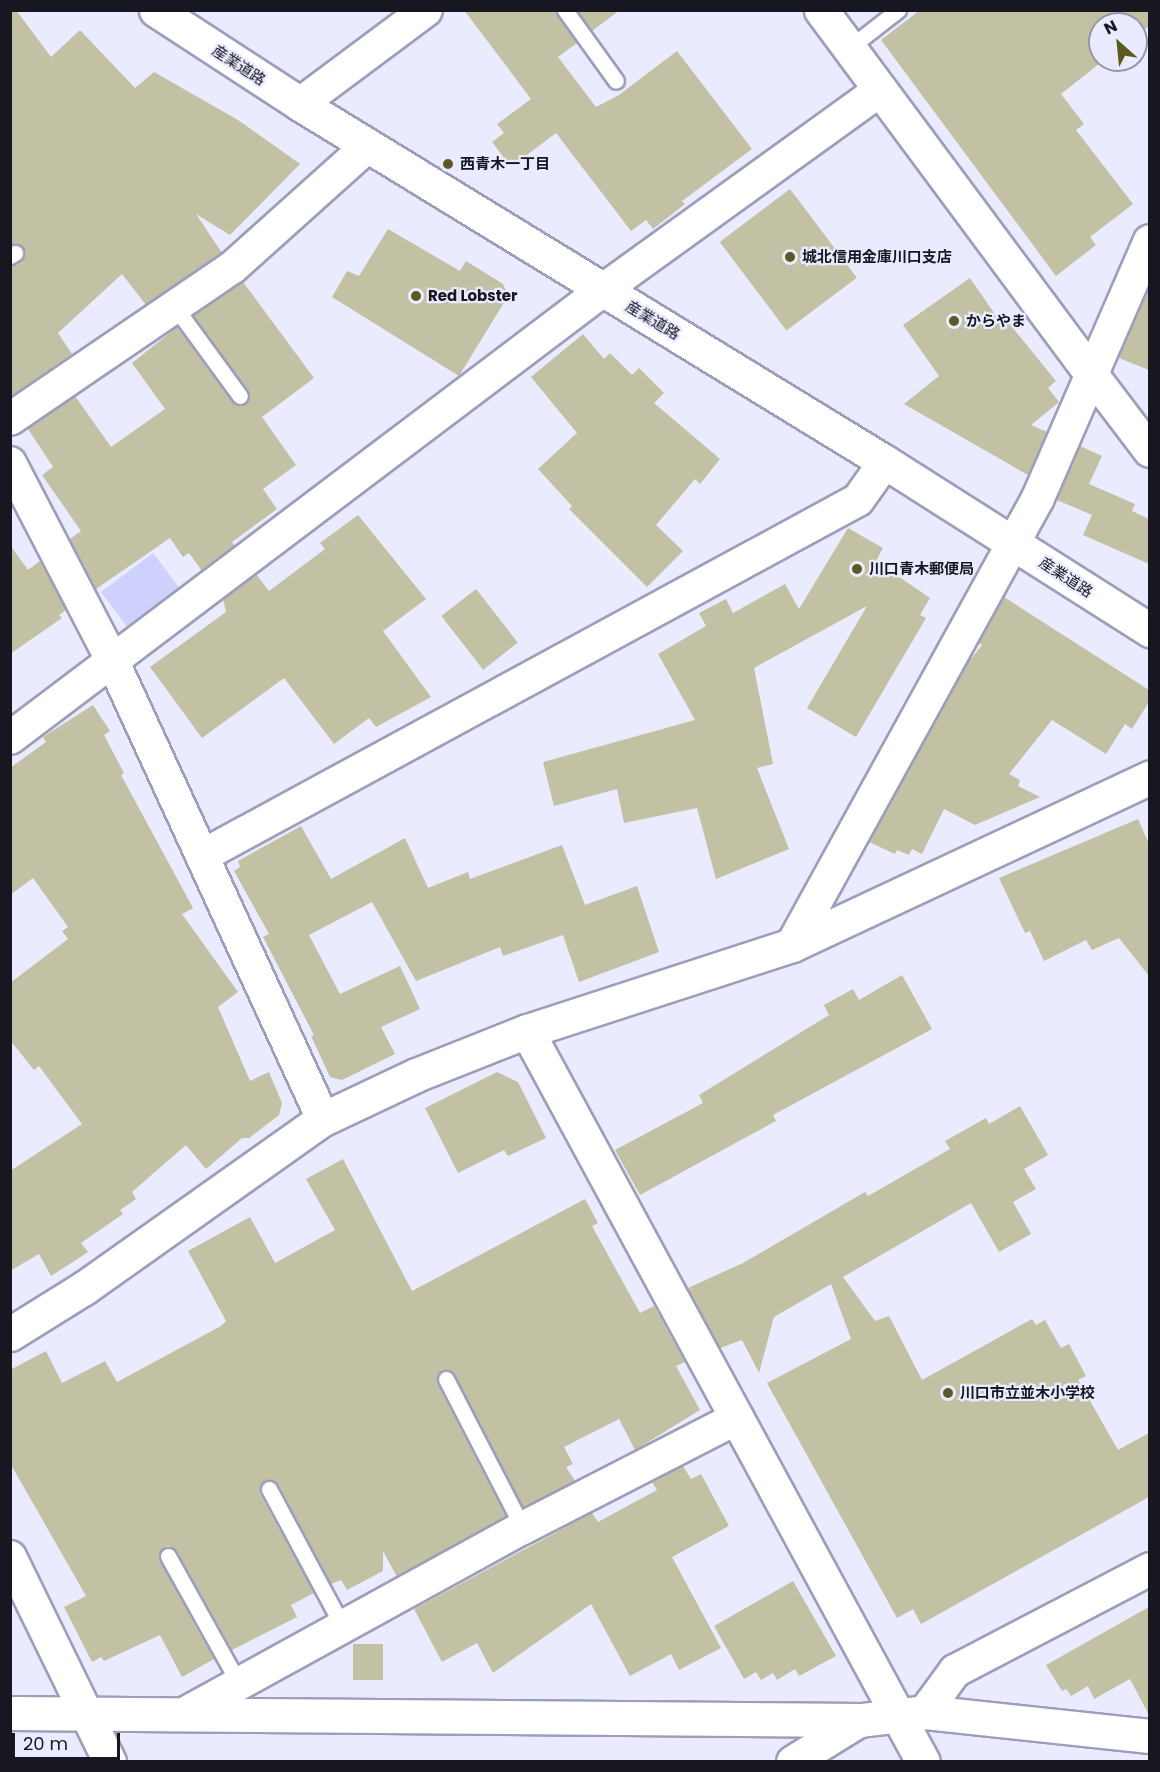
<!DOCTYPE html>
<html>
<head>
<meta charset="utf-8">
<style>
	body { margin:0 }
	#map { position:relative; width:1160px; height:1772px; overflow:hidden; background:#eaebfe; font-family:Poppins,"Noto Sans JP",sans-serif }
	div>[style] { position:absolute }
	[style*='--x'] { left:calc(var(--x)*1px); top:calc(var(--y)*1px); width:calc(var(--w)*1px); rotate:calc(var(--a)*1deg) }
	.green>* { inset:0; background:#ced1fb; transform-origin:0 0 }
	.building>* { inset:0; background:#c2c1a3; transform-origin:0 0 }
	.roads { filter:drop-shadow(2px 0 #9c9eba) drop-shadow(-2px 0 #9c9eba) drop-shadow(0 2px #9c9eba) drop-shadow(0 -2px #9c9eba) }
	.service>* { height:15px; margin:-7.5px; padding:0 7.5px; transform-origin:7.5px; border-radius:7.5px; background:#fff }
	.minor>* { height:32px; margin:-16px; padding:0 16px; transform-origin:16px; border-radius:16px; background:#fff }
	.tertiary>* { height:33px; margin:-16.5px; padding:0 16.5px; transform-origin:16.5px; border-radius:16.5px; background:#fff }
	.primary>* { height:33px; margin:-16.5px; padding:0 16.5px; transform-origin:16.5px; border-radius:16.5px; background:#fff }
	.dots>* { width:16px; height:16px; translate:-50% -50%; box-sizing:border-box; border:3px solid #eaebfe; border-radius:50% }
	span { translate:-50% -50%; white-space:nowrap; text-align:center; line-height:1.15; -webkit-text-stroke:4.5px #eaebfe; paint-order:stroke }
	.street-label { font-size:15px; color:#171722 }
	.poi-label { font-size:15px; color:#171722; font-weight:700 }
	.left { translate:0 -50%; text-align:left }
	.frame { position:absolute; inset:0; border:12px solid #171722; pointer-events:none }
	.north { position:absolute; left:1088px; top:12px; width:60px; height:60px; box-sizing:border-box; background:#eaebfe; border:2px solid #9696a6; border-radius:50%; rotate:333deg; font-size:16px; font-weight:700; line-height:24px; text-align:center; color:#171722 }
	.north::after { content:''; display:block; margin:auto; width:21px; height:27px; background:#5c5925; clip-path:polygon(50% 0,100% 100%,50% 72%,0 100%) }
	.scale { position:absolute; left:12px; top:1733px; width:108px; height:27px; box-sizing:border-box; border:3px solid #171722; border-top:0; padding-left:8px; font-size:18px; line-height:21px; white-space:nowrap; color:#171722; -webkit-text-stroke:4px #eaebfe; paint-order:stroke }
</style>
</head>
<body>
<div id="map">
	<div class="green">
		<i style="left:153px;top:553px;width:44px;height:65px;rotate:53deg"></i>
	</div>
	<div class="building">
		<i style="clip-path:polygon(10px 10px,16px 10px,51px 57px,80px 30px,135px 88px,154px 72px,238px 120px,300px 164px,230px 235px,196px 214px,222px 253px,146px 305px,122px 274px,58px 333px,72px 354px,10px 397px,10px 266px,25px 253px,20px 245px,10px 244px)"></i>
		<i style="clip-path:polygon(464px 10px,555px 10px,577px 43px,558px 57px,596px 107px,619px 95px,677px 51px,752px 149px,682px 201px,685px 204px,653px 229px,646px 220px,631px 231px,556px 133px,511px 167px,492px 142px,504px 133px,497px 124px,531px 99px)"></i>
		<i style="clip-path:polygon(577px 10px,620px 10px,592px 31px)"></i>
		<i style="clip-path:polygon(920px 10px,1149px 10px,1149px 26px,1136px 36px,1136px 24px,1100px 24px,1100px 60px,1104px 60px,1061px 94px,1084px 124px,1076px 130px,1133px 204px,1090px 237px,1096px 245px,1056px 276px,881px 40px)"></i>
		<i style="left:790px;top:189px;width:111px;height:88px;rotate:53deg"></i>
		<i style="clip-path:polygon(388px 229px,460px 271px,466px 261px,503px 284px,508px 296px,459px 376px,332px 297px,347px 271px,359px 276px)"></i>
		<i style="clip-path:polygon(970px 278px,1003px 326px,1008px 322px,1056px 381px,1048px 388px,1059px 402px,1031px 425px,1047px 432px,1028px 475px,904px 404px,939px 376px,903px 325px)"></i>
		<i style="clip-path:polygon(243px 282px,314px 378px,262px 417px,296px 465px,263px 489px,277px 509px,232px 542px,234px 546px,202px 571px,189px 553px,183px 557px,170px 538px,96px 589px,70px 539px,81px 531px,42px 475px,53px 467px,28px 429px,75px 396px,111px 447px,165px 409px,132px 363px,177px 327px,232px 402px,245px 404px,248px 390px,193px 316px)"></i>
		<i style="clip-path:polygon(1149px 287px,1149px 370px,1119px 358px)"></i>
		<i style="clip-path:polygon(583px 334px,604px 359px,610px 353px,632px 375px,639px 368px,664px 393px,654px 403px,720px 459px,700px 484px,695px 479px,656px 525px,683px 551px,647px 587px,569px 509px,572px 506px,538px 469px,577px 433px,531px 377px)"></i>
		<i style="clip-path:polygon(1080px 446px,1102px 456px,1089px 484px,1135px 504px,1132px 511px,1149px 519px,1149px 564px,1083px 535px,1092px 515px,1057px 500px)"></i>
		<i style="clip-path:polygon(358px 515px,426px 599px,383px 631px,431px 697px,376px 727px,369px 718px,334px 744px,284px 678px,202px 738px,150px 667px,226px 612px,223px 599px,256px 574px,269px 591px,325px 549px,320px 543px)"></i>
		<i style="clip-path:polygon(848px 528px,883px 548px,876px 561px,930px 598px,920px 615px,926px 618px,856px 737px,807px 708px,867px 606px,754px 668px,773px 764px,757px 768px,789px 849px,716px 879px,697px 808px,624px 823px,617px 789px,554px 806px,543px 762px,695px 720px,658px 654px,706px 626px,699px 613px,726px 599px,733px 613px,785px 584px,799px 609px)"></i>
		<i style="clip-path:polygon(10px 545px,28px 570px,40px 561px,66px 610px,59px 615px,62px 618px,10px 654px)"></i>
		<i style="left:476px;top:589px;width:68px;height:44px;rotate:52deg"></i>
		<i style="clip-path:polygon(1004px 597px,1149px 690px,1149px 702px,1132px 729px,1125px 724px,1106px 754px,1052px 720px,1009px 774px,1020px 780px,1018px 786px,1040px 797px,975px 825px,944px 809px,922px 854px,912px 849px,909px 855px,897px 850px,895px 854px,869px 842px,967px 664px,982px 645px,979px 643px)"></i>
		<i style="clip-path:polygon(93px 705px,110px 731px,104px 735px,124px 773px,121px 775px,193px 908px,182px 914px,238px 992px,218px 1007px,250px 1081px,269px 1072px,282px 1103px,279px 1115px,249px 1138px,242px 1138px,206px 1169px,186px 1145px,132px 1192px,136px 1199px,120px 1210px,123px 1214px,81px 1243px,88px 1252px,51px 1276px,39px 1254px,10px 1271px,10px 1171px,82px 1124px,39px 1066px,34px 1070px,10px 1040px,10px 983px,68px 939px,62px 931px,68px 927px,33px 878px,10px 895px,10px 768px,46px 742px,43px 737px)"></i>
		<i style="clip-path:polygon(1138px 819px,1149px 844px,1149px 976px,1119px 938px,1092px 950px,1086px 940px,1044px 961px,1030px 931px,1025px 933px,999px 878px)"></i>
		<i style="clip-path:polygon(301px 826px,331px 879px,405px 838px,428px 888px,468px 872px,470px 879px,562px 845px,585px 905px,637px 886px,659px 952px,579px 982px,563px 935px,503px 956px,500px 947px,416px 981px,372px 902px,309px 935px,340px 994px,400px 966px,420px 1009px,381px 1027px,395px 1054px,342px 1080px,330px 1077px,311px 1036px,314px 1035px,263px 937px,269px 934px,234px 871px,240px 867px,238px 861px)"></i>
		<i style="clip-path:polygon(902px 975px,932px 1029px,773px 1115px,776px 1121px,640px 1195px,615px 1150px,703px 1103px,699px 1095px,829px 1015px,824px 1005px,853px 989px,859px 1000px)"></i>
		<i style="clip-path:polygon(497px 1072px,518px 1082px,546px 1138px,508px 1156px,504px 1150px,458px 1173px,425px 1108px)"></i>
		<i style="clip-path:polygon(1020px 1106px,1048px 1155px,1024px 1169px,1036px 1189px,1013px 1202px,1031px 1234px,999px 1252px,971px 1203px,843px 1277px,875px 1321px,889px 1316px,922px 1380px,1032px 1319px,1036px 1325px,1045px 1320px,1061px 1348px,1069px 1344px,1086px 1376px,1078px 1380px,1118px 1450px,1149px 1433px,1149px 1497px,921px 1624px,913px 1609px,897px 1618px,767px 1383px,851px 1339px,831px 1284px,774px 1317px,759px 1373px,742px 1340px,720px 1348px,688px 1288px,743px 1263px,865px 1192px,868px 1196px,950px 1149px,945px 1141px,986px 1118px,989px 1124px)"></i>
		<i style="clip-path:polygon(343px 1159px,412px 1291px,585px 1199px,598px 1223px,592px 1226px,640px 1313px,654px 1306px,685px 1362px,676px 1366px,700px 1410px,635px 1450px,619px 1419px,564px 1447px,573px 1464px,566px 1467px,575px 1481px,523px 1508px,455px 1375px,442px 1370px,437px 1383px,506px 1517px,397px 1577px,383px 1551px,383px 1571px,347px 1590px,341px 1580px,331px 1584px,278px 1484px,265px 1480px,260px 1494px,314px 1593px,291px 1605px,297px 1617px,232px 1650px,177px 1551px,168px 1546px,160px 1551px,159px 1560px,214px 1659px,182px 1677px,160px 1635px,104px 1661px,101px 1657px,92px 1662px,64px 1607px,86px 1596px,10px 1463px,10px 1370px,46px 1351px,62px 1383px,105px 1361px,117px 1382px,221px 1326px,226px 1321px,188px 1251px,250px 1217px,275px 1263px,335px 1230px,306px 1179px)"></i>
		<i style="clip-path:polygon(683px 1466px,691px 1479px,701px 1474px,729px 1526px,672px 1557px,721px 1648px,679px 1670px,671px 1654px,630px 1676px,591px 1604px,493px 1673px,477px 1643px,442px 1662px,414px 1609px,592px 1513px,598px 1522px,657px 1490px,652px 1482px)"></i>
		<i style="clip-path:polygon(793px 1581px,836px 1656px,799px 1676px,795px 1669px,777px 1680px,773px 1673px,761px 1680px,756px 1672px,744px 1679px,714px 1626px)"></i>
		<i style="clip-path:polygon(1149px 1607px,1149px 1715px,1130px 1679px,1094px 1699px,1088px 1686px,1071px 1696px,1066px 1689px,1062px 1691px,1046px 1665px)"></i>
		<i style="left:353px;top:1644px;width:30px;height:36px"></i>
	</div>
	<div class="roads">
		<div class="service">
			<i style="--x:565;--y:10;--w:87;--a:54.3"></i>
			<i style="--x:849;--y:48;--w:62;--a:-37.8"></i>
			<i style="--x:10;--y:256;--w:6;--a:-31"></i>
			<i style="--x:175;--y:307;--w:110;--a:53.9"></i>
			<i style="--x:446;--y:1379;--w:168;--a:62.7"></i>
			<i style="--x:269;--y:1489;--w:157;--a:61.8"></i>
			<i style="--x:168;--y:1556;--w:144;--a:60.9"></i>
		</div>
		<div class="minor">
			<i style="--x:300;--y:104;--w:157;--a:-36.7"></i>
			<i style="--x:1093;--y:376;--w:94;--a:52.8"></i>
			<i style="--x:10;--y:419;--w:270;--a:-34.3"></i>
			<i style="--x:233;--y:267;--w:181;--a:-41.9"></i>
			<i style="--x:10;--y:463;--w:224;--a:62.6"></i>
			<i style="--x:113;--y:662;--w:503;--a:65.32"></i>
			<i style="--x:10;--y:738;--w:743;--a:-37.07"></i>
			<i style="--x:603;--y:290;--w:342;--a:-35.8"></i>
			<i style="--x:202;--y:856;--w:746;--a:-28.49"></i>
			<i style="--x:858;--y:500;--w:47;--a:-54.6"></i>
			<i style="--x:792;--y:945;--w:510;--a:-61.17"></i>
			<i style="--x:1038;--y:498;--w:280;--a:-66.5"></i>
			<i style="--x:10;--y:1557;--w:228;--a:64"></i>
			<i style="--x:925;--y:1712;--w:51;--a:-53.8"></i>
			<i style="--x:955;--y:1671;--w:220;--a:-27.6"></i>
			<i style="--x:184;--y:1714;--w:387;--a:-28.8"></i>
			<i style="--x:523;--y:1528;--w:241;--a:-27.2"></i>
			<i style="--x:793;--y:1762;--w:80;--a:-31.7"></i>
		</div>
		<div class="tertiary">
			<i style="--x:821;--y:10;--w:456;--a:53.4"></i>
			<i style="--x:527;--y:1031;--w:831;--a:61.55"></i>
			<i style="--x:10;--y:1334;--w:87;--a:-31.9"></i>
			<i style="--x:84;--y:1288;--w:293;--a:-35.3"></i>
			<i style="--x:323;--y:1119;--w:103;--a:-25.3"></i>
			<i style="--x:416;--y:1075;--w:119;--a:-21.6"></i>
			<i style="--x:527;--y:1031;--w:279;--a:-18"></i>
			<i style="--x:792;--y:945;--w:395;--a:-25.1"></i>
			<i style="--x:10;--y:1713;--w:851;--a:0.47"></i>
			<i style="--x:861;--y:1720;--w:64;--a:-7.1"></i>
			<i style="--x:925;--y:1712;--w:226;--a:6.1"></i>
		</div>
		<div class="primary">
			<i style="--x:156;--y:10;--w:172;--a:33.1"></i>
			<i style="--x:300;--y:104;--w:686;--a:31.47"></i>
			<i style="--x:885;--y:462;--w:314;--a:32.4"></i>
		</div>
	</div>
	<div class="dots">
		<i style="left:448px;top:164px;background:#5c5925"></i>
		<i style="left:790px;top:257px;background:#5c5925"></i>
		<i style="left:416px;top:296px;background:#5c5925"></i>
		<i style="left:954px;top:321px;background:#5c5925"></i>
		<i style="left:857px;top:569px;background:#5c5925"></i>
		<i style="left:948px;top:1393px;background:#5c5925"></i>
	</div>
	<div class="street-label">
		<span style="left:239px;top:65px;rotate:33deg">産業道路</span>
		<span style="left:653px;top:320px;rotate:31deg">産業道路</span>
		<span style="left:1066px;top:577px;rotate:33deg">産業道路</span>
	</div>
	<div class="poi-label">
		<span class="left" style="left:460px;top:164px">西青木一丁目</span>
		<span class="left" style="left:802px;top:257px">城北信用金庫川口支店</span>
		<span class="left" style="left:428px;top:296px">Red Lobster</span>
		<span class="left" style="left:966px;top:321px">からやま</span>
		<span class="left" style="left:869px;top:569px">川口青木郵便局</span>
		<span class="left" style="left:960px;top:1393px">川口市立並木小学校</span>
	</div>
	<div class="frame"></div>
	<div class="north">N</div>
	<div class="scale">20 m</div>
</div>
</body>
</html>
